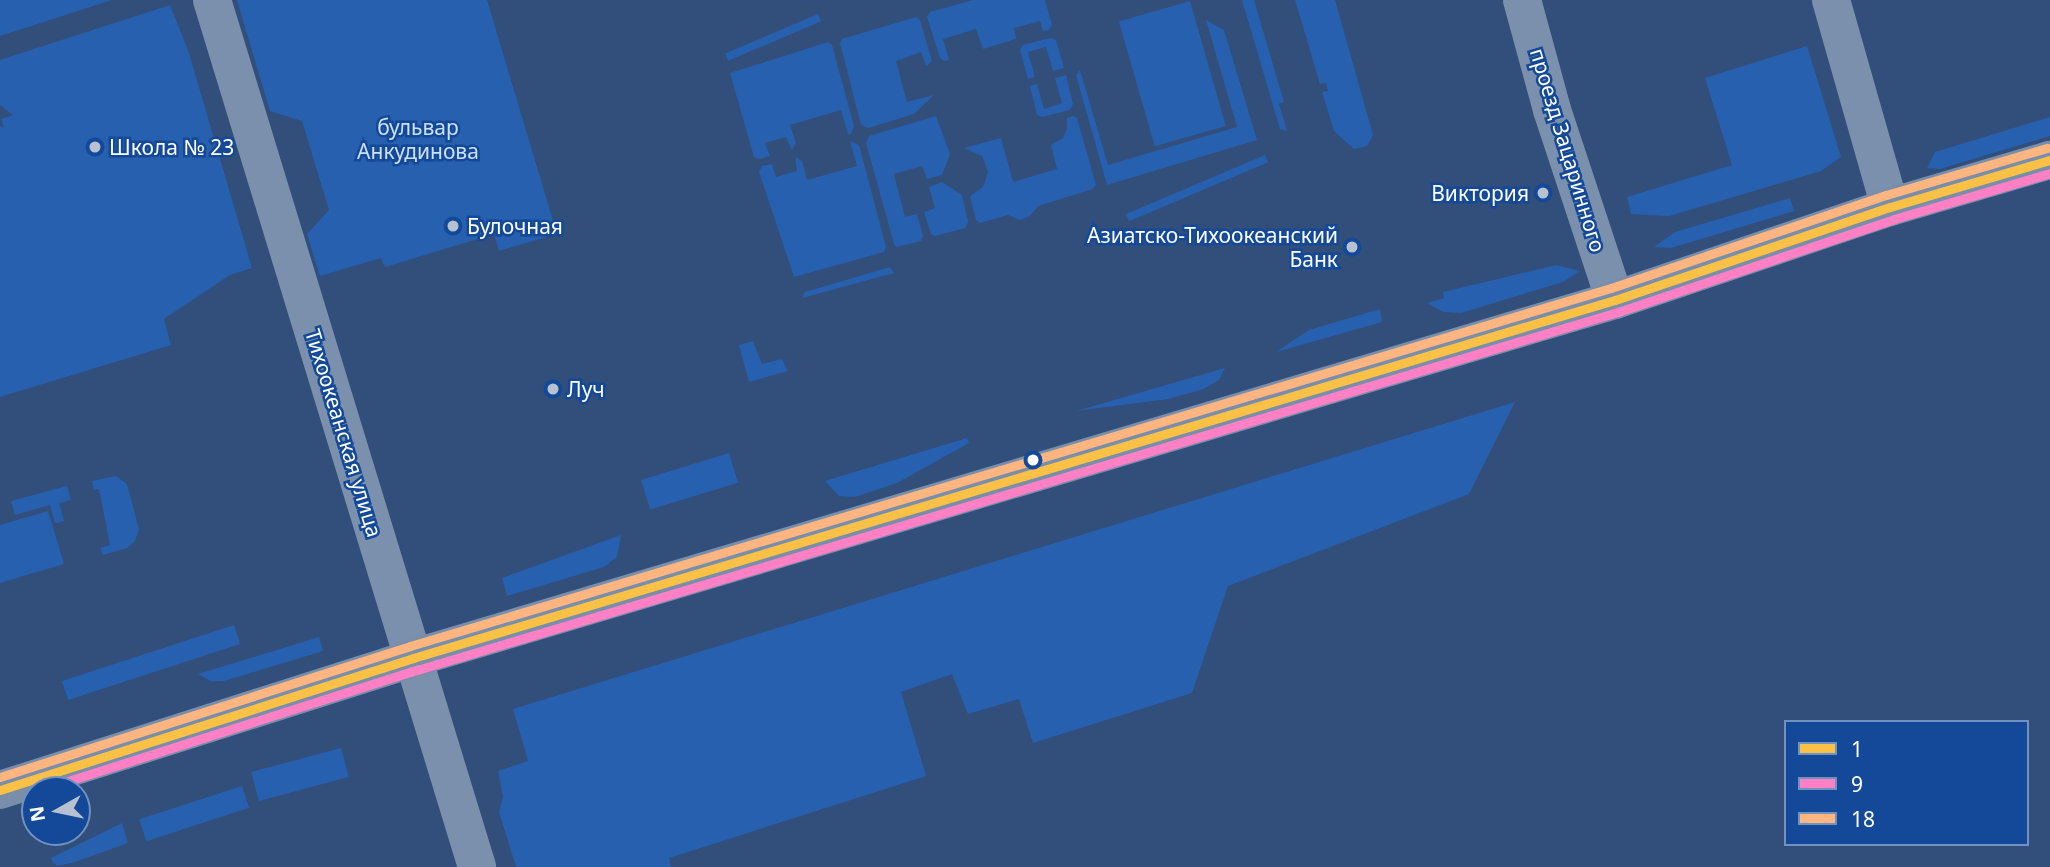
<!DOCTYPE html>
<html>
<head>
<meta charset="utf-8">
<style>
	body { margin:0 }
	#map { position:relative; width:2050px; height:867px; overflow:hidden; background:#314f7a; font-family:"Noto Sans",sans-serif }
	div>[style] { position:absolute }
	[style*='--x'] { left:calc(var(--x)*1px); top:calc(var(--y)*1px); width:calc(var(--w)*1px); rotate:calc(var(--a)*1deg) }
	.green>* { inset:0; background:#2760ae; transform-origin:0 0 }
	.minor>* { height:38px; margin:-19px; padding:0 19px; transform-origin:19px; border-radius:19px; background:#7b90ad }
	.major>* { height:38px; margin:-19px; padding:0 19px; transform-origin:19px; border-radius:19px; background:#798eaa }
	.bus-1>* { height:9px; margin:-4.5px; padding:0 4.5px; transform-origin:4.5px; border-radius:4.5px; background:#fbc046 }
	.bus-2>* { height:9px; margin:-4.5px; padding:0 4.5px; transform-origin:4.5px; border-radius:4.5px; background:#ff80c5 }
	.bus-3>* { height:9px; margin:-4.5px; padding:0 4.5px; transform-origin:4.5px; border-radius:4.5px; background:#ffb580 }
	.dots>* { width:19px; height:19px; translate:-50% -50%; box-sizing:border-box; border:4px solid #134998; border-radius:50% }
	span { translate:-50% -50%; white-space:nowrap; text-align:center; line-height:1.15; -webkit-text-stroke:5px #134998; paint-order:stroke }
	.park-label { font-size:21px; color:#cde1fd }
	.poi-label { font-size:21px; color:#fff }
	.left { translate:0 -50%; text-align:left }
	.right { translate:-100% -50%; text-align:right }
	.street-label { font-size:21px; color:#fff }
	.legend { position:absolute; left:1784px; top:720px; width:245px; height:126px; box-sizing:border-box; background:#134998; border:2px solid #7192c1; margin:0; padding:9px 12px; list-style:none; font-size:21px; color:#fff }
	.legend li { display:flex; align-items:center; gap:14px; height:35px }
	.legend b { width:35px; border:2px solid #7192c1 }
	.north { position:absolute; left:21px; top:776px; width:70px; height:70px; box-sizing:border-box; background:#134998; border:2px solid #7192c1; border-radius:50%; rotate:261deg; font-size:19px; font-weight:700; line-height:28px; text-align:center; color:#fff }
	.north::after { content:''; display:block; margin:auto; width:24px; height:32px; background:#b7c1d0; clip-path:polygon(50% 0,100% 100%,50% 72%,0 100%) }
</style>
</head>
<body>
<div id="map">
	<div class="green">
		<i style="clip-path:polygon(0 0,112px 0,0 36px)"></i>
		<i style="clip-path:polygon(237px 0,487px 0,557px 234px,499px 251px,494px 234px,385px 267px,381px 258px,320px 276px,307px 234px,329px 210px,302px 121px,270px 111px)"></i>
		<i style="clip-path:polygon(973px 0,1045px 0,1052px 25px,1049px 30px,1043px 31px,1040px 21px,1014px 28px,1016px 39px,983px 49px,976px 29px,943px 39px,949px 60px,944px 61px,940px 58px,927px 17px,930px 12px)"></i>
		<i style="clip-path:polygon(1242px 0,1254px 0,1284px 102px,1279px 104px,1287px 131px,1280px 129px)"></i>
		<i style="clip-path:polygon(1295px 0,1335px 0,1373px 135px,1367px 146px,1354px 149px,1334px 131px,1322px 92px,1328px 91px,1326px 83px,1320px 84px)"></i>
		<i style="left:1190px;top:1px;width:130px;height:74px;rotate:74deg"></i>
		<i style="clip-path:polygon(170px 5px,189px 53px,252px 268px,230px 275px,164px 319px,171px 345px,0 397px,0 126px,4px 128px,1px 119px,13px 115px,0 105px,0 60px)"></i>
		<i style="left:818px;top:14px;width:8px;height:101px;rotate:67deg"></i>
		<i style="clip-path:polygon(916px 17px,920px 20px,932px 61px,926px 66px,921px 52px,896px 61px,907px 102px,934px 95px,914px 114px,868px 128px,861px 125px,840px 43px,842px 39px)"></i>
		<i style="clip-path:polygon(1206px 20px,1224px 30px,1257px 140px,1107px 185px,1076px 75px,1080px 70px,1108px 165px,1237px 127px)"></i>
		<i style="clip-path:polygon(1050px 38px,1056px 40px,1064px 68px,1053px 71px,1046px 47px,1028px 52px,1035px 77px,1028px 79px,1020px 50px,1023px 45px)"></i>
		<i style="clip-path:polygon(828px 42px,832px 45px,854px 126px,851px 134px,848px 134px,841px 110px,790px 125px,796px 143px,792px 150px,786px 137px,765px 143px,770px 156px,760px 159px,754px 157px,730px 73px)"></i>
		<i style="clip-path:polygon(1807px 46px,1841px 157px,1821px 171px,1669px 216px,1631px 214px,1627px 197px,1732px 165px,1705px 78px)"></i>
		<i style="clip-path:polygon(1066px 75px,1073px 104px,1070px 110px,1042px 117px,1037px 115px,1030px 86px,1037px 84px,1044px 109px,1062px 103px,1055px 78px)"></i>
		<i style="clip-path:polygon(936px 116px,950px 154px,942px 175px,927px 179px,922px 166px,894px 174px,905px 217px,917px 214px,923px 236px,921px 241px,897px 247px,894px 244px,866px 143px,869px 136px)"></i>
		<i style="clip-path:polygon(1073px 116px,1077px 118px,1096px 185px,1093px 189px,1038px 206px,1030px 216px,1020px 220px,1008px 215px,980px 223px,976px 220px,970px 196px,983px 187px,988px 172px,982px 156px,964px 148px,1001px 138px,1013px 182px,1057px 169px,1051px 145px,1063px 138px,1067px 128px,1067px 118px)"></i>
		<i style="clip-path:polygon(2050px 117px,2050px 136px,1940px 169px,1927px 168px,1935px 152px)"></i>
		<i style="clip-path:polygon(850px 141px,859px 145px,886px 247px,884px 252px,794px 277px,759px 172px,762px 166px,772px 164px,776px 177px,797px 171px,795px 157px,802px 161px,807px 180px,857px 166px)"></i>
		<i style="left:1265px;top:155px;width:8px;height:151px;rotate:67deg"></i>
		<i style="clip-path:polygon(942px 182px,962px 195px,968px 222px,965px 228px,935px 236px,931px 234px,924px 212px,935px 208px,929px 187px)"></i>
		<i style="clip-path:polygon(1790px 198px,1794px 211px,1671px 248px,1654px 247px,1675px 232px)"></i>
		<i style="clip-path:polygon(1556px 265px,1580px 271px,1563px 282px,1461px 313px,1443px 312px,1427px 303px,1444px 298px,1443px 292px)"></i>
		<i style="clip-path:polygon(890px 267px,894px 273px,802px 298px,805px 292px)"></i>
		<i style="clip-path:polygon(1380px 309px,1382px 322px,1276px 352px,1309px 330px)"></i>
		<i style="clip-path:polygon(753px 341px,762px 364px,782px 359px,788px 371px,749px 382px,739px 345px)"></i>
		<i style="clip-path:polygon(1225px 368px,1219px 380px,1204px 389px,1168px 399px,1076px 411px)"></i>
		<i style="clip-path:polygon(1515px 402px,1469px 494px,1228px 586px,1192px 693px,1033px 743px,1019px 699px,968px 714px,952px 674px,901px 692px,926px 776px,669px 858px,671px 867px,516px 867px,499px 812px,503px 797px,498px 771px,528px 761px,513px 709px)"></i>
		<i style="clip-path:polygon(967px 438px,969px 443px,897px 483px,855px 497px,839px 496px,825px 481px)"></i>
		<i style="left:729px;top:453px;width:31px;height:92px;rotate:73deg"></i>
		<i style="clip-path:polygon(116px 476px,127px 484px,139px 529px,135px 541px,127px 548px,103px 555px,100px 548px,110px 545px,99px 489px,94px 490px,92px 481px)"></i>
		<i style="clip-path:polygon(67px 486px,71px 500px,59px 503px,64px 521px,55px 523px,50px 505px,15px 515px,11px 501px)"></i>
		<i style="clip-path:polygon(48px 511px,64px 564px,0 583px,0 525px)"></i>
		<i style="clip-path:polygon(621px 535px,617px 557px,604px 567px,507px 596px,502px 578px)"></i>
		<i style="left:234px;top:625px;width:20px;height:181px;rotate:72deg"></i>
		<i style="clip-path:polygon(319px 637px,323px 651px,224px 681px,210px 681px,198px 674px)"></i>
		<i style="left:341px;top:748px;width:30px;height:93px;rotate:75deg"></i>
		<i style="left:242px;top:786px;width:23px;height:108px;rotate:72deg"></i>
		<i style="clip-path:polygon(122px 823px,128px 843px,72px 863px,57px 866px,52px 861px,51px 858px)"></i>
	</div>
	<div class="minor">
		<i style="--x:212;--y:0;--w:907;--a:73"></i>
		<i style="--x:1522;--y:0;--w:114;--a:74.7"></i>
		<i style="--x:1552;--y:110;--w:200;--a:71.7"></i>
		<i style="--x:1831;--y:0;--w:215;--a:74.1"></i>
	</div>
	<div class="major">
		<i style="--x:0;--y:790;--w:434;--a:-17.7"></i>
		<i style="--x:413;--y:658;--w:1254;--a:-16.59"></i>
		<i style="--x:1615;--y:300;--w:290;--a:-18.7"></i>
		<i style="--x:1890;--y:207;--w:167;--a:-16.4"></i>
	</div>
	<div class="bus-1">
		<i style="--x:0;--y:790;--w:434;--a:-17.7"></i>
		<i style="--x:413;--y:658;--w:1254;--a:-16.59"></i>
		<i style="--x:1615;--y:300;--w:290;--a:-18.7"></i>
		<i style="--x:1890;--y:207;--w:167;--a:-16.4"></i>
	</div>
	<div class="bus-2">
		<i style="--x:40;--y:790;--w:396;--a:-17.7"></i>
		<i style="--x:417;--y:670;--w:1253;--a:-16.6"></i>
		<i style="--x:1618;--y:312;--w:291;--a:-18.6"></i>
		<i style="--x:1894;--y:219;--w:163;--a:-16.4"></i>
	</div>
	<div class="bus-3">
		<i style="--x:0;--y:777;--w:430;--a:-17.7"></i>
		<i style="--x:410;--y:646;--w:1253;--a:-16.6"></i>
		<i style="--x:1611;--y:288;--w:290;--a:-18.7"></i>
		<i style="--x:1886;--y:195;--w:168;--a:-16.3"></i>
	</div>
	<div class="dots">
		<i style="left:95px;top:147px;background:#b7c1d0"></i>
		<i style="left:1543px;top:193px;background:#b7c1d0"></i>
		<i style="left:453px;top:226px;background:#b7c1d0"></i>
		<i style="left:1352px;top:247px;background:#b7c1d0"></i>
		<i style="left:553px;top:389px;background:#b7c1d0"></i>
		<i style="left:1033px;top:460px;background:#fff"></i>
	</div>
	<div class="park-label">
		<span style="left:418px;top:139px">бульвар<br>Анкудинова</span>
	</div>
	<div class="poi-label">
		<span class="left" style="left:109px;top:147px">Школа № 23</span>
		<span class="right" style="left:1529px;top:193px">Виктория</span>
		<span class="left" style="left:467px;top:226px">Булочная</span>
		<span class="right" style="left:1338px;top:247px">Азиатско-Тихоокеанский<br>Банк</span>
		<span class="left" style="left:567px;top:389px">Луч</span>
	</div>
	<div class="street-label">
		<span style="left:1568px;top:150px;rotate:73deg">проезд Зацаринного</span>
		<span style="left:344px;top:433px;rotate:73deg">Тихоокеанская улица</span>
	</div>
	<ul class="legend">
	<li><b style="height:9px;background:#fbc046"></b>1</li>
	<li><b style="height:9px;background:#ff80c5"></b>9</li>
	<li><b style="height:9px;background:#ffb580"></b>18</li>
	</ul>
	<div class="north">N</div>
</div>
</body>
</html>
